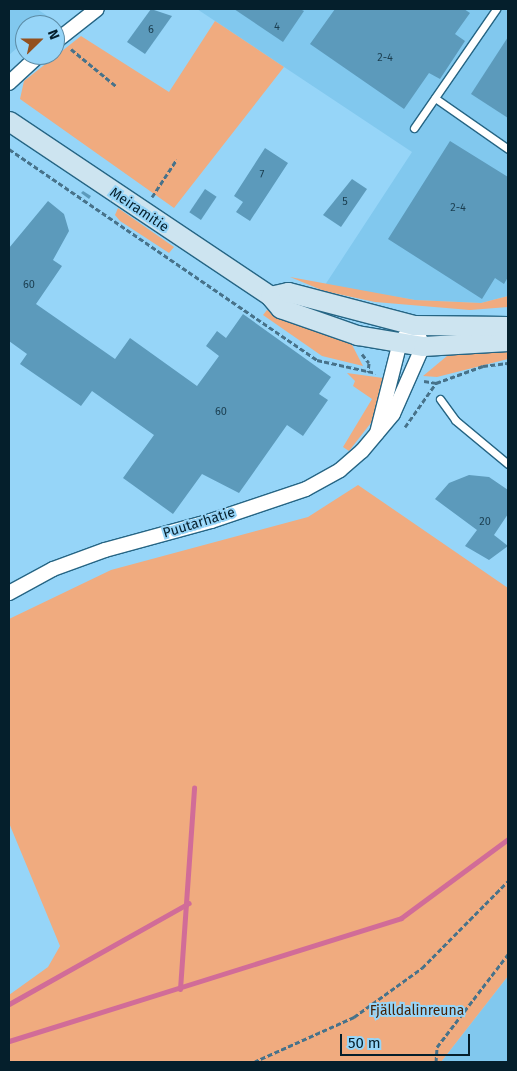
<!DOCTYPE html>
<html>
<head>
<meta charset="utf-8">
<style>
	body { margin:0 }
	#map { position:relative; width:517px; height:1071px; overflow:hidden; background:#96d5f8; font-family:"Fira Sans",sans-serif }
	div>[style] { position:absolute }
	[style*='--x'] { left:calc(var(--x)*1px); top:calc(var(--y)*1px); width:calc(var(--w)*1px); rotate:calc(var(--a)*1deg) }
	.built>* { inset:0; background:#81c8ee }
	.green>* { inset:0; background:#f0ab7f }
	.stream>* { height:5px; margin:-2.5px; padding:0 2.5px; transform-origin:2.5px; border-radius:2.5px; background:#d16c98 }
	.building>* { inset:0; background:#5c9abb; transform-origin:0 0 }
	.path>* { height:3px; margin-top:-1.5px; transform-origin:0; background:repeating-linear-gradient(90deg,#47728a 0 5px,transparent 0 7.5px) }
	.roads { filter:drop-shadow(1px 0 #266584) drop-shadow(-1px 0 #266584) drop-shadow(0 1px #266584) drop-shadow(0 -1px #266584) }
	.service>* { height:7px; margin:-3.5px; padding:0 3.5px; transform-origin:3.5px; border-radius:3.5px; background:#fff }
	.minor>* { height:14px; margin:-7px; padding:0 7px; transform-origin:7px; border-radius:7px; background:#fff }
	.secondary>* { height:19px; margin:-9.5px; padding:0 9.5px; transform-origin:9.5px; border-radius:9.5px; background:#cde4f0 }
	span { translate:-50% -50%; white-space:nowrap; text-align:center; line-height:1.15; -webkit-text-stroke:4px #96d5f8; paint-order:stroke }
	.number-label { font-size:11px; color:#1b3e50 }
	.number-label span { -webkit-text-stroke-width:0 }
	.street-label { font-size:14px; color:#051f2c }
	.park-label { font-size:14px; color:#472308 }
	.frame { position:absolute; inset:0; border:10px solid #051f2c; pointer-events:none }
	.north { position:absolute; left:15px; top:15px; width:50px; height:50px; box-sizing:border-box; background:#96d5f8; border:1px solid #5c8ca6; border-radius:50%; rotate:68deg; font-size:14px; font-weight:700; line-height:20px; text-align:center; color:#051f2c }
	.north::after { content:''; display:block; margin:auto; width:18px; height:22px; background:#93511f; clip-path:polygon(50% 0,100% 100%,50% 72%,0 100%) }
	.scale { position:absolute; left:340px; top:1034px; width:130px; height:22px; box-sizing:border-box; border:2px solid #051f2c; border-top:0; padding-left:6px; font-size:15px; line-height:18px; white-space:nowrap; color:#051f2c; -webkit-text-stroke:4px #96d5f8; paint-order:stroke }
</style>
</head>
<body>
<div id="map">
	<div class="built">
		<i style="clip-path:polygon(9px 9px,37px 9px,52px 19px,45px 25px,25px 25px,25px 41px,9px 55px)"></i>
		<i style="clip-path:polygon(197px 9px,508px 9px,508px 296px,481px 303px,415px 300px,325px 285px,412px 152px)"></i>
		<i style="clip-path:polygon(508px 976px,508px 1062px,441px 1062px)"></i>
	</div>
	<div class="green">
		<i style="clip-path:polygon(215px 21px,284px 67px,174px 208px,20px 99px,24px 81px,81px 36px,169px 92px)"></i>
		<i style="clip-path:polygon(118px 208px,174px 247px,169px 253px,120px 221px,115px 215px)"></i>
		<i style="clip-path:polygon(290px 277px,415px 300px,481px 303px,508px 296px,508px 307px,470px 310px,375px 302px,324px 291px)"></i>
		<i style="clip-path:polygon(267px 310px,350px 341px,363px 366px,322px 356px,263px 315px)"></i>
		<i style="clip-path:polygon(508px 349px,508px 359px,437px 377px,423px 376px,447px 356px)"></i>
		<i style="clip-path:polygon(347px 373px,383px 378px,383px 387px,374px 419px,349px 451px,343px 447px,372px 399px,353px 386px,355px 381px)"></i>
		<i style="clip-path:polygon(358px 485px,508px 588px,508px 976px,441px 1062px,9px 1062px,9px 995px,48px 967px,60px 946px,9px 823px,9px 619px,111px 570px,308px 517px)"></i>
	</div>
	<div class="stream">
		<i style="--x:180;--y:989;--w:202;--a:-86"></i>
		<i style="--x:9;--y:1004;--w:206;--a:-29.3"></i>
		<i style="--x:9;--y:1041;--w:411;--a:-17.4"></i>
		<i style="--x:401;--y:918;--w:133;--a:-36.4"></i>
	</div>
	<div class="building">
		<i style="clip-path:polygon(151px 9px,172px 16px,145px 54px,127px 42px)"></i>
		<i style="clip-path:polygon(234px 9px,300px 9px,304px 11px,283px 42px)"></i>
		<i style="clip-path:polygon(335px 9px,464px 9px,470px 13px,455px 34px,465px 41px,440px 79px,429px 73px,404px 109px,310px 44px)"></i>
		<i style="clip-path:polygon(508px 37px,508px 118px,471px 94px)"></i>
		<i style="clip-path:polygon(450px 141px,508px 177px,508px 277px,504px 284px,495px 278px,482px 299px,388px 239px)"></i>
		<i style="clip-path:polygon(265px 148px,288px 163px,250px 221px,236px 212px,243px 202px,234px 196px)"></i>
		<i style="clip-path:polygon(352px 179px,367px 189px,341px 227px,323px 215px)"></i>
		<i style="left:205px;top:189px;width:14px;height:28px;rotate:34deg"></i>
		<i style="clip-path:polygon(83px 191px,91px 196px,89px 199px,81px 193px)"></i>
		<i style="clip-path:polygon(48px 201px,64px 214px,69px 231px,53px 260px,62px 266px,36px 304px,115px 359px,130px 338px,197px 386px,219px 356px,206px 346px,217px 331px,226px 338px,243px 314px,331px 377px,319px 394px,328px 400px,303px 436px,287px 425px,239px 493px,202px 474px,173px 514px,123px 478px,154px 435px,92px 391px,81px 406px,20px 364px,27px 354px,9px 341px,9px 248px)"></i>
		<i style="clip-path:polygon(469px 475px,489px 477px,508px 490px,508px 514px,494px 535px,508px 546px,489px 560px,465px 546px,477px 530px,435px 499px,449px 483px)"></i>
	</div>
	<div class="path">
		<i style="--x:71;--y:49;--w:58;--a:39.4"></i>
		<i style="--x:9;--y:149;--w:373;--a:34.4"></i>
		<i style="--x:317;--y:360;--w:60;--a:12.4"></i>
		<i style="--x:152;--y:197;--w:45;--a:-56.7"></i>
		<i style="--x:362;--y:354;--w:11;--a:52"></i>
		<i style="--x:369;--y:363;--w:9;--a:96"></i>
		<i style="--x:424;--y:381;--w:12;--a:9"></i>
		<i style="--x:436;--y:383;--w:50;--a:-19.9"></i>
		<i style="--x:483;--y:366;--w:25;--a:-7"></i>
		<i style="--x:405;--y:427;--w:54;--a:-54.8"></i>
		<i style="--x:254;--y:1062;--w:110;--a:-24.2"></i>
		<i style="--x:354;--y:1017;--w:84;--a:-35.8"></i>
		<i style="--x:422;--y:968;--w:122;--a:-45.3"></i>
		<i style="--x:436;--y:1062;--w:15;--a:-86"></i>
		<i style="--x:437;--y:1047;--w:117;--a:-52.6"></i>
	</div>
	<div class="roads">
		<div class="service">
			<i style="--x:435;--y:98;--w:89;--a:34.9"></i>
			<i style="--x:414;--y:128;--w:145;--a:-55.4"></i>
			<i style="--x:440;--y:399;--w:26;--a:54"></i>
			<i style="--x:455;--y:420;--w:69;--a:39.7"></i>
		</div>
		<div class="minor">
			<i style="--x:55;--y:42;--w:53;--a:-38.2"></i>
			<i style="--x:9;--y:83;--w:41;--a:-43"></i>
			<i style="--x:9;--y:593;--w:50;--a:-28.6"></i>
			<i style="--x:53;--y:569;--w:55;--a:-20.1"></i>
			<i style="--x:105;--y:550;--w:110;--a:-15.3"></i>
			<i style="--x:211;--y:521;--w:100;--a:-18.6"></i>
			<i style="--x:306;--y:489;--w:39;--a:-29"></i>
			<i style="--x:340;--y:470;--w:29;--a:-41"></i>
			<i style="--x:362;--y:451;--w:48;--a:-50"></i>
			<i style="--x:393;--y:414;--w:74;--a:-66.2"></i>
			<i style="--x:423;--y:346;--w:23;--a:-113"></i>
			<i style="--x:414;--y:325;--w:22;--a:129"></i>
			<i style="--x:400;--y:342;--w:94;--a:104.2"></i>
		</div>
		<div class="secondary">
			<i style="--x:9;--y:121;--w:314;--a:33.8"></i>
			<i style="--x:270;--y:296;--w:16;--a:50"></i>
			<i style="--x:280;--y:308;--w:82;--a:19.3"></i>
			<i style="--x:357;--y:335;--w:67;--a:9.5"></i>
			<i style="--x:423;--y:346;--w:85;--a:-3.4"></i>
			<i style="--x:270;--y:296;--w:18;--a:-13"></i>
			<i style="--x:288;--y:292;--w:130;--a:14.7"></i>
			<i style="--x:414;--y:325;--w:94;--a:0.6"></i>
		</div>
	</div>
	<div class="number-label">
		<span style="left:277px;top:27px">4</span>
		<span style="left:151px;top:30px">6</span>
		<span style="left:385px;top:58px">2-4</span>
		<span style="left:262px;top:175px">7</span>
		<span style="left:345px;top:202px">5</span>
		<span style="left:458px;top:208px">2-4</span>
		<span style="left:29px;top:285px">60</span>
		<span style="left:221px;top:412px">60</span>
		<span style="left:485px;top:522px">20</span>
	</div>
	<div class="street-label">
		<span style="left:139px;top:210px;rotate:34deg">Meiramitie</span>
		<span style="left:199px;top:523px;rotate:-17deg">Puutarhatie</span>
	</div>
	<div class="park-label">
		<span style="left:417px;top:1011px">Fjälldalinreuna</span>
	</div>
	<div class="frame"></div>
	<div class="north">N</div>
	<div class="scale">50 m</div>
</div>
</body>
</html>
